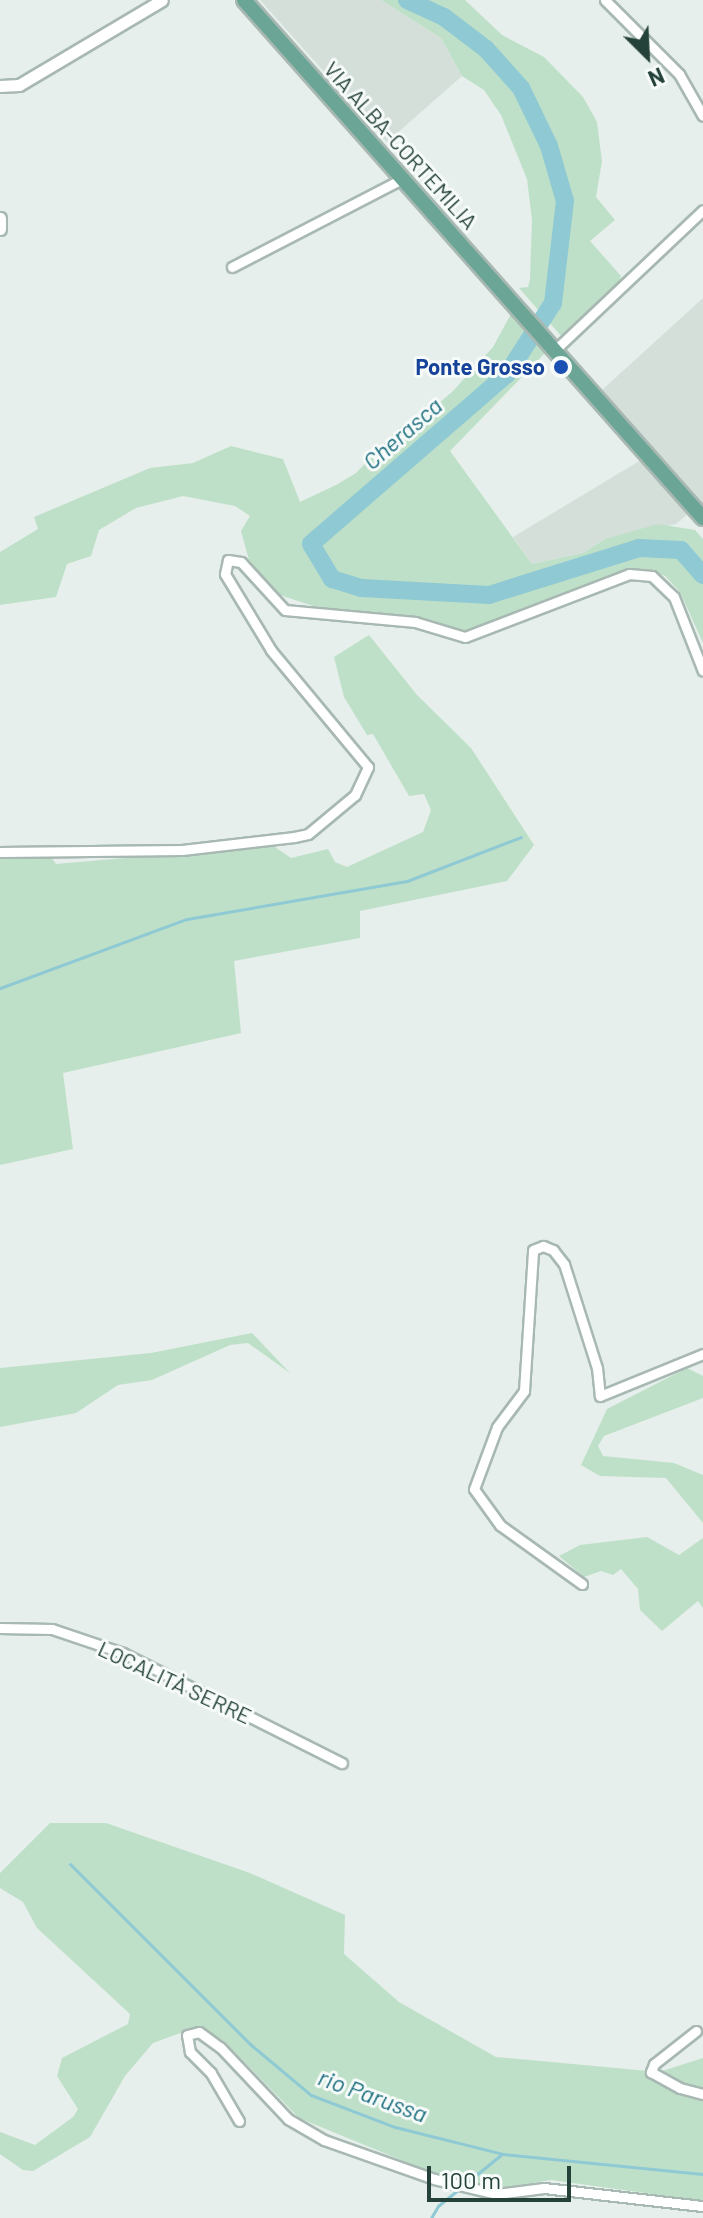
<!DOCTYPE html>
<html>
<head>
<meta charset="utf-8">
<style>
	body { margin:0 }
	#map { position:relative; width:703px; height:2218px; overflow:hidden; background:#e6efeb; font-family:Barlow,sans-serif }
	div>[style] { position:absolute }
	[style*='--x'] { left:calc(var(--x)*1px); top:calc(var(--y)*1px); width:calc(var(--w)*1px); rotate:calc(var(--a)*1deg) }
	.built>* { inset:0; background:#d4dfda }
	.green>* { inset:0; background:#bfe0c8 }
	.stream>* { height:3px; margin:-1.5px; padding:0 1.5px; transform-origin:1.5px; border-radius:1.5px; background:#8ec9d4 }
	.river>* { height:18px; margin:-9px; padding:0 9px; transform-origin:9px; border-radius:9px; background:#8ec9d4 }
	.roads { filter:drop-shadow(2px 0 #a8b8b2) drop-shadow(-2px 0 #a8b8b2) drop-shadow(0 2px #a8b8b2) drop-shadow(0 -2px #a8b8b2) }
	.minor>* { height:9px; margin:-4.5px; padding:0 4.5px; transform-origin:4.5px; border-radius:4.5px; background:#fff }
	.tertiary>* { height:11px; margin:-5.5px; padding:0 5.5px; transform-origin:5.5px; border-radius:5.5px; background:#fff }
	.primary>* { height:14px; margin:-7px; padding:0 7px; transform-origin:7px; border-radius:7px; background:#6aa596 }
	.dots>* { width:22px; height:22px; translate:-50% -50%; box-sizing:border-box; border:4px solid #f7fbf9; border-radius:50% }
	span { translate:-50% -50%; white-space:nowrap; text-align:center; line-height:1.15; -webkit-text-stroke:6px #f7fbf9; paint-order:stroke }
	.street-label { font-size:22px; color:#24423a }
	.transit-label { font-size:22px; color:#164399; font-weight:700 }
	.right { translate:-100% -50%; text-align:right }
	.water-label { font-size:24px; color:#1c6f80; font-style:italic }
	.north { position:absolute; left:607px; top:16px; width:80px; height:80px; -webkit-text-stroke:6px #f7fbf9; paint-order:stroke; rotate:156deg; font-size:22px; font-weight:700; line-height:32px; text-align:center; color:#24423a }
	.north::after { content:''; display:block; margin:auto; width:28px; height:36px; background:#24423a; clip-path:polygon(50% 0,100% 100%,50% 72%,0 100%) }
	.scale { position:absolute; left:427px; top:2166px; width:144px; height:36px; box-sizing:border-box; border:4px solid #24423a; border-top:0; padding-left:10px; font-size:24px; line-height:28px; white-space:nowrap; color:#24423a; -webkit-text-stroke:6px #f7fbf9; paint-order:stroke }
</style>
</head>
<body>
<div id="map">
	<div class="built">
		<i style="clip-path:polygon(260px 0,381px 0,441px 38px,462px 76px,387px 142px)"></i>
		<i style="clip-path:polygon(703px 298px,703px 504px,602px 390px)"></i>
		<i style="clip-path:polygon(641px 460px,690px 512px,676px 524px,605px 539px,583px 553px,532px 564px,513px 537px)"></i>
	</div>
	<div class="green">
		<i style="clip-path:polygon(381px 0,465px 0,502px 35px,544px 57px,583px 97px,597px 122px,602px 161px,596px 197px,615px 220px,590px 241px,621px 276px,619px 284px,562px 337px,519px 288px,528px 287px,530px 279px,532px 220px,527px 179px,501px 115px,484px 90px,462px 76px,441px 38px)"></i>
		<i style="clip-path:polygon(511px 314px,546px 352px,450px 451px,532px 564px,583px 553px,605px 539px,658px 524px,695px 530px,703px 539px,703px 643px,680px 592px,665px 576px,649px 570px,629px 569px,466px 632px,316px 607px,280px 595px,249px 560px,241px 531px,250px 516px,235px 506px,183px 496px,136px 508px,99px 530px,91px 556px,67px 564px,56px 597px,0 605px,0 552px,38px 529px,34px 517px,150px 468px,193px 463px,231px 446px,283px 459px,300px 502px,336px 485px,356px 473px,403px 424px,423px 417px,453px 391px,493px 347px)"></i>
		<i style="clip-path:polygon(369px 635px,417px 695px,471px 748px,534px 845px,507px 881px,360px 911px,360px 938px,234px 961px,241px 1033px,63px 1073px,73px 1149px,0 1165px,0 855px,49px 854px,56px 864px,272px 845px,291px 858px,328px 849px,335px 862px,347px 867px,423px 832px,431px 810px,424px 794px,409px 796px,373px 734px,367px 735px,344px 697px,334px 657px)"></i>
		<i style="clip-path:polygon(252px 1333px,290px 1373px,248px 1343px,230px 1345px,152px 1380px,118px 1385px,76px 1413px,0 1427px,0 1368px,151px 1353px)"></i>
		<i style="clip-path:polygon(687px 1368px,703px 1376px,703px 1398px,604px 1436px,598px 1446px,603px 1456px,674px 1463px,703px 1475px,703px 1523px,666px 1478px,600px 1476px,581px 1465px,607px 1409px)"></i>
		<i style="clip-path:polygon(647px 1537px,679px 1555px,703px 1538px,703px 1608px,698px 1601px,662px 1631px,640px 1610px,638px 1589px,621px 1569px,613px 1575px,601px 1571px,584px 1577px,559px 1556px,580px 1545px)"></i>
		<i style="clip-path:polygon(50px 1823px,106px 1823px,250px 1873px,345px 1915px,344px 1954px,399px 2002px,496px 2057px,659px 2072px,703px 2058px,703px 2201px,551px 2180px,495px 2189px,457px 2183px,299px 2118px,224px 2041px,197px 2027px,153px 2043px,125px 2076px,90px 2137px,33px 2171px,23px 2170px,0 2154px,0 2132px,35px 2145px,73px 2117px,78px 2109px,57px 2076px,62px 2058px,128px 2024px,130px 2014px,37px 1928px,23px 1902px,0 1888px,0 1873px)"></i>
	</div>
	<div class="stream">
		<i style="--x:0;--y:988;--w:199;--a:-20.3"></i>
		<i style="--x:187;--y:919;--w:223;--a:-9.8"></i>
		<i style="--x:407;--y:881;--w:122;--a:-21.1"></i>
		<i style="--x:70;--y:1864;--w:255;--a:45"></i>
		<i style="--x:250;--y:2044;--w:80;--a:39.9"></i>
		<i style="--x:311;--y:2095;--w:90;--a:20.9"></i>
		<i style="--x:395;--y:2127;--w:111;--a:14"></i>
		<i style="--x:503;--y:2154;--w:201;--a:5.7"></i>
		<i style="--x:431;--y:2218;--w:14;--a:-60"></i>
		<i style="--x:438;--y:2206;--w:82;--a:-39.1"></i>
	</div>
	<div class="river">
		<i style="--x:407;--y:0;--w:41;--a:24.7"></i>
		<i style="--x:444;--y:17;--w:53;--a:37.3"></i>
		<i style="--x:486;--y:49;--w:52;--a:48.1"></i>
		<i style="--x:521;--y:88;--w:64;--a:64.2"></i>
		<i style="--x:549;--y:146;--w:57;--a:73.8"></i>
		<i style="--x:565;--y:201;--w:103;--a:96.7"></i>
		<i style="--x:553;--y:303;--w:85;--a:122.9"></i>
		<i style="--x:507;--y:374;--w:259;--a:139.1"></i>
		<i style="--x:311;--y:544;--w:41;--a:59"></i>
		<i style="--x:332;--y:579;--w:31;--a:17"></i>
		<i style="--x:362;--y:588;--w:127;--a:3.2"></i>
		<i style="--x:489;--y:595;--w:157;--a:-17.4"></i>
		<i style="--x:639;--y:548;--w:42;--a:2.7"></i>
		<i style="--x:681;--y:550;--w:33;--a:49"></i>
	</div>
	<div class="roads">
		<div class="minor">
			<i style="--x:605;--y:0;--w:105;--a:45"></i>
			<i style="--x:679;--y:74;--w:48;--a:60.3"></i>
			<i style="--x:232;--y:267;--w:189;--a:-27.4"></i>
			<i style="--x:556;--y:349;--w:202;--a:-43.4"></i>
			<i style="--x:0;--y:852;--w:182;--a:-0.6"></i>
			<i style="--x:182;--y:850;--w:113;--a:-6.6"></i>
			<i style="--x:294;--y:837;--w:14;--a:-12"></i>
			<i style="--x:308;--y:834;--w:61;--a:-39.7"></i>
			<i style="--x:355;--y:795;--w:31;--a:-65"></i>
			<i style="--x:368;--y:767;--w:152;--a:-129.7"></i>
			<i style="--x:271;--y:650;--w:89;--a:-121.2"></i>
			<i style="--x:225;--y:574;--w:14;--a:-78"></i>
			<i style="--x:228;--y:560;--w:13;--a:9"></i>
			<i style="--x:241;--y:562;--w:65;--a:47.5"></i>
			<i style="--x:285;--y:610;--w:131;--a:5.3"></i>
			<i style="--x:415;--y:622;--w:52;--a:16.7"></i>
			<i style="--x:465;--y:637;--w:176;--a:-21"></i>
			<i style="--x:629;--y:574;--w:23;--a:5"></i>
			<i style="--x:652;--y:576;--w:30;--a:44"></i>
			<i style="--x:674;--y:597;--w:79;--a:68.6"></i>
			<i style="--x:582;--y:1584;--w:101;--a:-144.3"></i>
			<i style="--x:500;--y:1525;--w:44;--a:-125.8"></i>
			<i style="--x:474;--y:1489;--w:66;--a:-69.6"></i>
			<i style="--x:497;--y:1427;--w:45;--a:-53.1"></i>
			<i style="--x:524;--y:1391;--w:141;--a:-86.3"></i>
			<i style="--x:533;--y:1250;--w:11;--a:-22"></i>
			<i style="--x:543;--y:1246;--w:11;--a:22"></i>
			<i style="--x:553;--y:1250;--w:18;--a:52"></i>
			<i style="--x:564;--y:1264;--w:109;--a:72.4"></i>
			<i style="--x:597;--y:1368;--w:28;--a:84"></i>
			<i style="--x:600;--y:1396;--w:111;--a:-22.2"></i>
			<i style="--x:0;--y:1628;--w:52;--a:1.1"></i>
			<i style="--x:52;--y:1629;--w:75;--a:18.7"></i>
			<i style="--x:123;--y:1653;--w:245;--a:26.7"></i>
			<i style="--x:696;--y:2031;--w:53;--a:141.8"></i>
			<i style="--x:654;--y:2064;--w:9;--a:111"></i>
			<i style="--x:651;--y:2072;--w:33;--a:29"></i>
			<i style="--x:680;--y:2088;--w:24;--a:15"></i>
			<i style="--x:239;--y:2121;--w:56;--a:-120.3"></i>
			<i style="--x:211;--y:2073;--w:30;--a:-135"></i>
			<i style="--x:190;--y:2052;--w:17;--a:-100"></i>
			<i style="--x:187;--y:2035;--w:12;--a:-14"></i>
			<i style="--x:199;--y:2032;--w:26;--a:36"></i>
			<i style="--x:220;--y:2047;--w:99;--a:46.6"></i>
			<i style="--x:288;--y:2119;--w:42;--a:30.3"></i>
			<i style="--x:324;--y:2140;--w:117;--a:19.5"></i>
			<i style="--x:434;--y:2179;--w:65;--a:13.4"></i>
			<i style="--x:497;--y:2194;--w:47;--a:-7.3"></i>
			<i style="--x:544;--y:2188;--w:160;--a:6.5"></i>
		</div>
		<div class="tertiary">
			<i style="--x:0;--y:86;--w:19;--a:-3"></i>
			<i style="--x:19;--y:85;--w:166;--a:-30.7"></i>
			<i style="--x:0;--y:218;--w:11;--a:90"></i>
		</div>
		<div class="primary">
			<i style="--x:244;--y:0;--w:692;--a:48.46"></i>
		</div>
	</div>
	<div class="dots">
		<i style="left:561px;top:367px;background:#1a4fb4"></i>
	</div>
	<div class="street-label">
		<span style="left:401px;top:145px;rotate:48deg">VIA ALBA-CORTEMILIA</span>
		<span style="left:175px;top:1682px;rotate:25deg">LOCALITÀ SERRE</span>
	</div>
	<div class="transit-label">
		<span class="right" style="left:545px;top:367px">Ponte Grosso</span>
	</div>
	<div class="water-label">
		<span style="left:402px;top:433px;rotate:-41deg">Cherasca</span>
		<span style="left:373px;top:2095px;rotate:20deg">rio Parussa</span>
	</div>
	<div class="north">N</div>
	<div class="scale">100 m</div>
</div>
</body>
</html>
